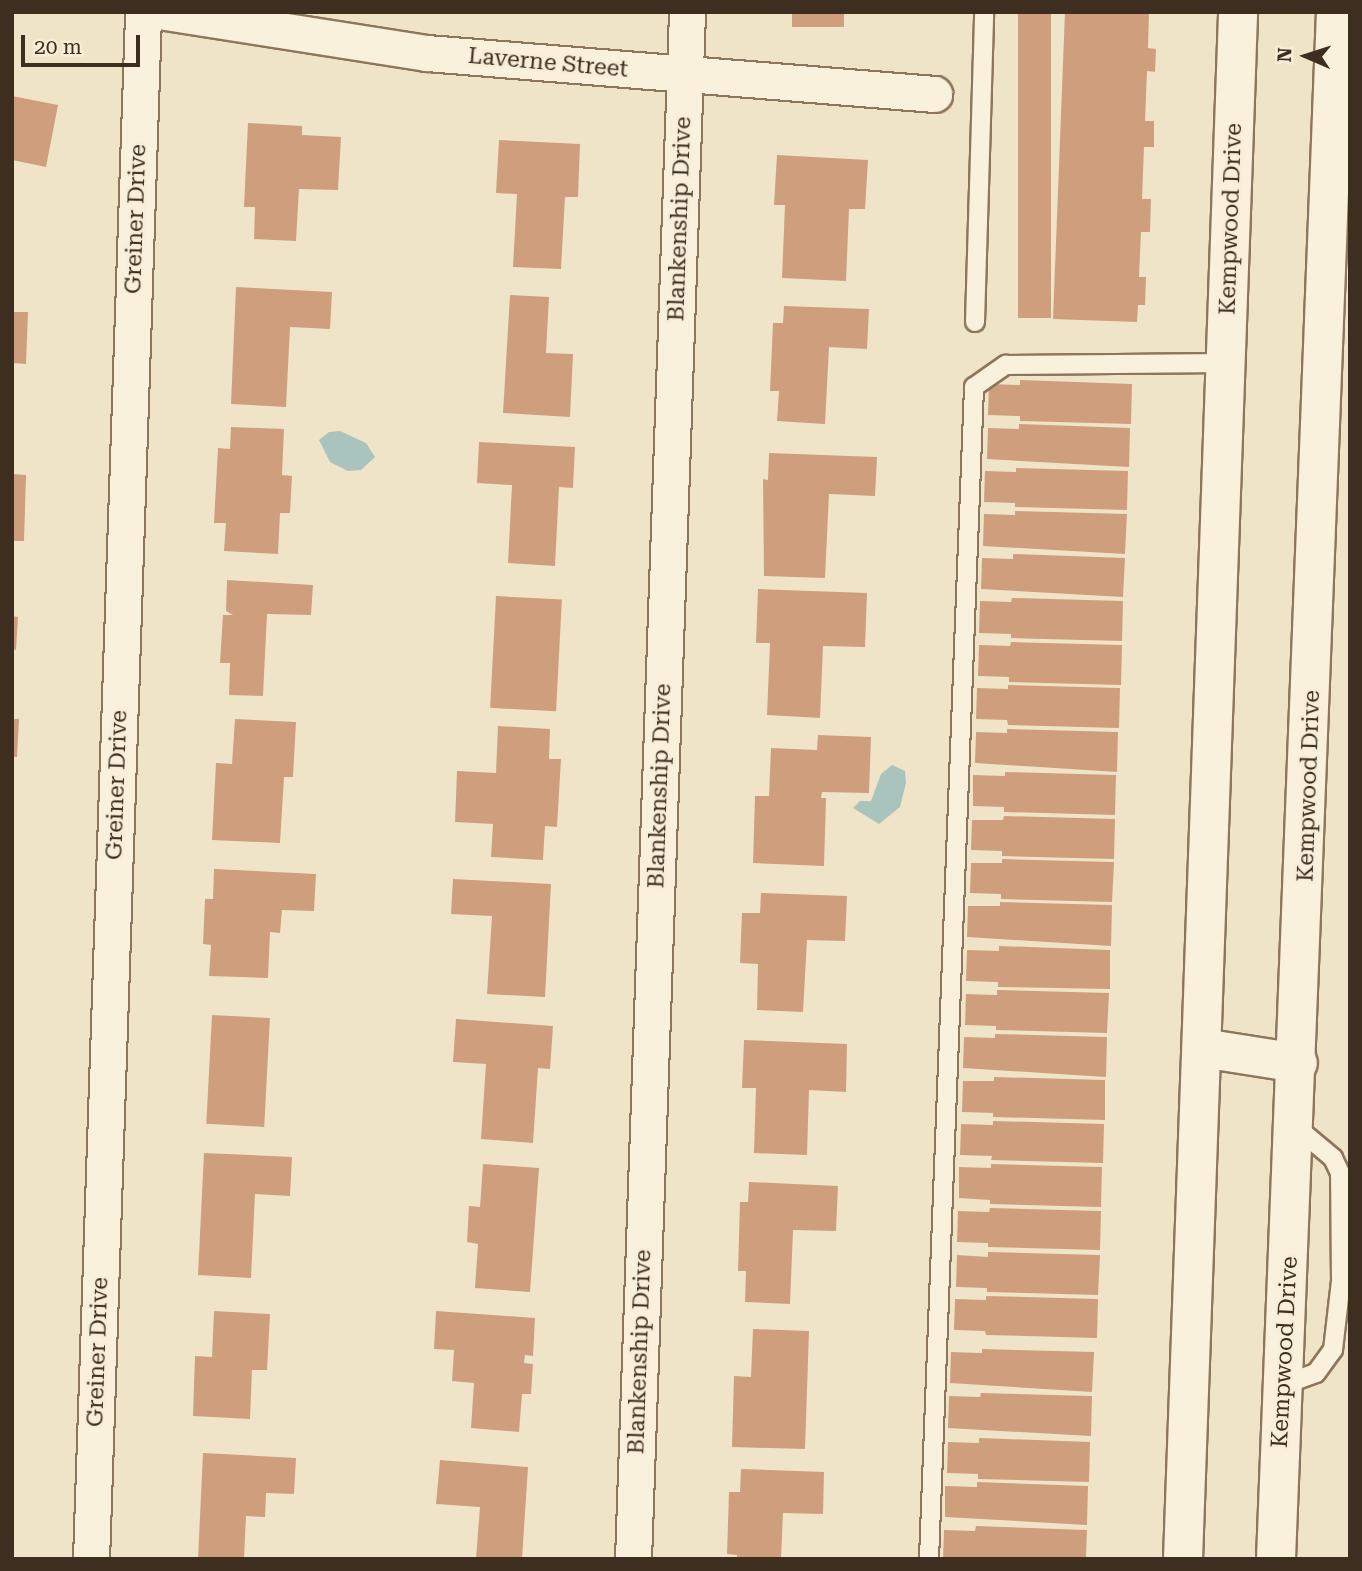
<!DOCTYPE html>
<html>
<head>
<meta charset="utf-8">
<style>
	body { margin:0 }
	#map { position:relative; width:1362px; height:1571px; overflow:hidden; background:#f0e4c8; font-family:"Roboto Serif",serif }
	div>[style] { position:absolute }
	[style*='--x'] { left:calc(var(--x)*1px); top:calc(var(--y)*1px); width:calc(var(--w)*1px); rotate:calc(var(--a)*1deg) }
	.water>* { inset:0; background:#a9c4bc }
	.building>* { inset:0; background:#cf9f7d; transform-origin:0 0 }
	.roads { filter:drop-shadow(2px 0 #8d765c) drop-shadow(-2px 0 #8d765c) drop-shadow(0 2px #8d765c) drop-shadow(0 -2px #8d765c) }
	.lane>* { height:18px; margin:-9px; padding:0 9px; transform-origin:9px; border-radius:9px; background:#faf1dc }
	.street>* { height:35px; margin:-17.5px; padding:0 17.5px; transform-origin:17.5px; border-radius:17.5px; background:#faf1dc }
	.secondary>* { height:38px; margin:-19px; padding:0 19px; transform-origin:19px; border-radius:19px; background:#faf1dc }
	span { translate:-50% -50%; white-space:nowrap; text-align:center; line-height:1.15; -webkit-text-stroke:5px #f7eed8; paint-order:stroke }
	.street-label { font-size:23px; color:#3d2e20 }
	.frame { position:absolute; inset:0; border:14px solid #3d2e20; pointer-events:none }
	.north { position:absolute; left:1271px; top:21px; width:70px; height:70px; -webkit-text-stroke:5px #f7eed8; paint-order:stroke; rotate:273deg; font-size:19px; font-weight:700; line-height:28px; text-align:center; color:#3d2e20 }
	.north::after { content:''; display:block; margin:auto; width:24px; height:32px; background:#3d2e20; clip-path:polygon(50% 0,100% 100%,50% 72%,0 100%) }
	.scale { position:absolute; left:21px; top:35px; width:119px; height:32px; box-sizing:border-box; border:4px solid #3d2e20; border-top:0; padding-left:9px; font-size:21px; line-height:24px; white-space:nowrap; color:#3d2e20; -webkit-text-stroke:5px #f7eed8; paint-order:stroke }
</style>
</head>
<body>
<div id="map">
	<div class="water">
		<i style="clip-path:polygon(340px 431px,366px 443px,375px 457px,361px 470px,348px 471px,330px 462px,319px 440px,329px 432px)"></i>
		<i style="clip-path:polygon(892px 765px,905px 771px,906px 783px,900px 807px,879px 824px,853px 808px,860px 801px,871px 801px,881px 774px)"></i>
	</div>
	<div class="building">
		<i style="left:792px;top:12px;width:52px;height:15px"></i>
		<i style="left:1018px;top:12px;width:33px;height:306px"></i>
		<i style="clip-path:polygon(1065px 12px,1149px 12px,1148px 48px,1156px 49px,1155px 72px,1147px 71px,1145px 121px,1154px 121px,1154px 147px,1144px 147px,1142px 199px,1151px 199px,1150px 232px,1141px 232px,1139px 277px,1146px 277px,1145px 305px,1138px 305px,1137px 322px,1053px 319px)"></i>
		<i style="clip-path:polygon(12px 96px,58px 105px,46px 167px,12px 160px)"></i>
		<i style="clip-path:polygon(248px 123px,302px 126px,302px 135px,341px 137px,338px 190px,299px 189px,296px 241px,254px 239px,255px 207px,244px 207px)"></i>
		<i style="clip-path:polygon(499px 140px,580px 144px,578px 197px,565px 197px,561px 269px,513px 267px,517px 194px,496px 193px)"></i>
		<i style="clip-path:polygon(777px 155px,868px 160px,865px 209px,849px 209px,846px 281px,782px 278px,785px 205px,774px 205px)"></i>
		<i style="clip-path:polygon(236px 287px,332px 292px,330px 329px,290px 327px,286px 407px,231px 404px)"></i>
		<i style="clip-path:polygon(510px 295px,549px 297px,546px 353px,573px 354px,570px 417px,503px 413px)"></i>
		<i style="clip-path:polygon(784px 306px,869px 309px,867px 349px,829px 347px,825px 424px,777px 421px,779px 391px,770px 391px,773px 323px,783px 323px)"></i>
		<i style="clip-path:polygon(12px 312px,28px 312px,26px 364px,12px 363px)"></i>
		<i style="clip-path:polygon(1020px 380px,1132px 384px,1131px 424px,1020px 421px,1020px 416px,988px 415px,989px 384px,1020px 385px)"></i>
		<i style="clip-path:polygon(1019px 424px,1130px 428px,1129px 467px,987px 459px,988px 428px,1019px 429px)"></i>
		<i style="clip-path:polygon(231px 427px,284px 429px,282px 475px,292px 476px,290px 513px,280px 513px,278px 554px,224px 551px,226px 523px,214px 523px,218px 448px,230px 449px)"></i>
		<i style="clip-path:polygon(479px 442px,575px 447px,573px 488px,559px 487px,555px 566px,508px 563px,512px 485px,477px 483px)"></i>
		<i style="clip-path:polygon(769px 453px,877px 457px,875px 496px,829px 494px,825px 578px,764px 576px,763px 479px,768px 480px)"></i>
		<i style="clip-path:polygon(1016px 468px,1128px 471px,1127px 510px,1015px 507px,1015px 503px,984px 502px,985px 471px,1016px 472px)"></i>
		<i style="clip-path:polygon(12px 474px,26px 475px,24px 541px,12px 541px)"></i>
		<i style="clip-path:polygon(1015px 511px,1127px 514px,1125px 554px,983px 546px,984px 514px,1015px 515px)"></i>
		<i style="clip-path:polygon(1013px 554px,1125px 558px,1123px 597px,981px 589px,982px 558px,1013px 559px)"></i>
		<i style="clip-path:polygon(227px 580px,313px 585px,311px 615px,267px 614px,263px 696px,229px 695px,230px 663px,220px 663px,223px 615px,233px 615px,226px 611px)"></i>
		<i style="clip-path:polygon(758px 589px,867px 593px,865px 647px,823px 646px,820px 718px,767px 715px,770px 643px,756px 643px)"></i>
		<i style="left:496px;top:596px;width:66px;height:112px;rotate:3deg"></i>
		<i style="clip-path:polygon(1012px 598px,1123px 601px,1122px 641px,1011px 638px,1011px 634px,979px 633px,980px 601px,1011px 602px)"></i>
		<i style="clip-path:polygon(12px 616px,18px 617px,16px 650px,12px 649px)"></i>
		<i style="clip-path:polygon(1011px 642px,1122px 645px,1121px 685px,1009px 682px,1009px 677px,978px 676px,979px 645px,1010px 646px)"></i>
		<i style="clip-path:polygon(1008px 685px,1120px 688px,1119px 728px,1008px 725px,1007px 720px,976px 719px,977px 688px,1008px 689px)"></i>
		<i style="clip-path:polygon(12px 719px,19px 719px,17px 757px,12px 757px)"></i>
		<i style="clip-path:polygon(235px 719px,296px 722px,293px 777px,284px 777px,280px 843px,212px 840px,216px 763px,232px 764px)"></i>
		<i style="clip-path:polygon(498px 726px,550px 729px,549px 759px,561px 759px,557px 827px,545px 826px,543px 860px,491px 857px,493px 824px,455px 822px,457px 771px,496px 773px)"></i>
		<i style="clip-path:polygon(1007px 729px,1118px 732px,1117px 772px,975px 763px,976px 732px,1007px 733px)"></i>
		<i style="clip-path:polygon(818px 735px,871px 737px,869px 793px,822px 792px,821px 798px,826px 798px,824px 866px,753px 863px,755px 796px,769px 796px,771px 748px,817px 750px)"></i>
		<i style="clip-path:polygon(1005px 772px,1116px 775px,1115px 815px,1004px 812px,1004px 807px,973px 806px,973px 775px,1005px 776px)"></i>
		<i style="clip-path:polygon(1004px 816px,1115px 819px,1114px 859px,1002px 856px,1002px 851px,971px 850px,972px 820px,1003px 820px)"></i>
		<i style="clip-path:polygon(1002px 859px,1114px 862px,1112px 902px,1001px 899px,1001px 894px,970px 893px,971px 863px,1002px 863px)"></i>
		<i style="clip-path:polygon(214px 869px,316px 874px,314px 911px,282px 910px,280px 933px,270px 932px,268px 978px,209px 976px,211px 945px,203px 944px,205px 899px,213px 899px)"></i>
		<i style="clip-path:polygon(453px 879px,551px 884px,545px 997px,487px 994px,492px 916px,451px 914px)"></i>
		<i style="clip-path:polygon(761px 893px,847px 896px,845px 941px,807px 940px,803px 1012px,757px 1010px,758px 964px,740px 963px,742px 913px,760px 913px)"></i>
		<i style="clip-path:polygon(1000px 902px,1112px 905px,1111px 946px,967px 937px,968px 906px,1000px 906px)"></i>
		<i style="clip-path:polygon(999px 946px,1110px 950px,1110px 989px,998px 987px,998px 982px,966px 981px,967px 950px,999px 951px)"></i>
		<i style="clip-path:polygon(997px 990px,1109px 993px,1107px 1033px,996px 1030px,996px 1026px,965px 1025px,966px 994px,997px 995px)"></i>
		<i style="left:212px;top:1015px;width:58px;height:109px;rotate:3deg"></i>
		<i style="clip-path:polygon(456px 1019px,553px 1026px,550px 1069px,538px 1068px,533px 1143px,481px 1139px,486px 1064px,453px 1062px)"></i>
		<i style="clip-path:polygon(995px 1034px,1107px 1037px,1106px 1077px,963px 1068px,964px 1037px,995px 1038px)"></i>
		<i style="clip-path:polygon(744px 1040px,847px 1044px,846px 1092px,809px 1090px,807px 1155px,754px 1153px,756px 1088px,742px 1088px)"></i>
		<i style="clip-path:polygon(994px 1077px,1105px 1080px,1105px 1120px,993px 1117px,993px 1113px,962px 1112px,963px 1081px,994px 1081px)"></i>
		<i style="clip-path:polygon(993px 1121px,1104px 1124px,1103px 1163px,991px 1160px,992px 1156px,960px 1155px,961px 1124px,993px 1125px)"></i>
		<i style="clip-path:polygon(204px 1153px,292px 1157px,290px 1196px,255px 1194px,251px 1278px,198px 1275px)"></i>
		<i style="clip-path:polygon(483px 1164px,539px 1168px,530px 1292px,475px 1288px,478px 1244px,467px 1242px,469px 1206px,480px 1207px)"></i>
		<i style="clip-path:polygon(991px 1164px,1102px 1167px,1101px 1207px,990px 1204px,990px 1200px,959px 1198px,959px 1167px,991px 1168px)"></i>
		<i style="clip-path:polygon(749px 1182px,838px 1186px,836px 1231px,793px 1230px,790px 1304px,745px 1302px,746px 1271px,738px 1271px,740px 1202px,748px 1202px)"></i>
		<i style="clip-path:polygon(990px 1208px,1101px 1211px,1100px 1250px,988px 1247px,988px 1243px,957px 1242px,958px 1211px,989px 1212px)"></i>
		<i style="clip-path:polygon(988px 1252px,1100px 1255px,1098px 1295px,987px 1292px,987px 1288px,956px 1287px,957px 1255px,988px 1257px)"></i>
		<i style="clip-path:polygon(986px 1296px,1098px 1299px,1097px 1338px,986px 1335px,985px 1331px,954px 1330px,955px 1299px,986px 1300px)"></i>
		<i style="clip-path:polygon(214px 1311px,270px 1314px,267px 1370px,252px 1370px,250px 1419px,193px 1416px,195px 1356px,212px 1357px)"></i>
		<i style="clip-path:polygon(436px 1311px,535px 1318px,533px 1356px,525px 1355px,524px 1363px,533px 1364px,531px 1394px,522px 1394px,519px 1432px,471px 1428px,474px 1383px,452px 1381px,454px 1350px,434px 1349px)"></i>
		<i style="clip-path:polygon(753px 1329px,809px 1331px,805px 1449px,732px 1447px,734px 1376px,751px 1377px)"></i>
		<i style="clip-path:polygon(982px 1349px,1094px 1352px,1092px 1392px,950px 1383px,951px 1352px,982px 1353px)"></i>
		<i style="clip-path:polygon(981px 1393px,1092px 1396px,1091px 1436px,948px 1428px,949px 1396px,980px 1397px)"></i>
		<i style="clip-path:polygon(979px 1438px,1090px 1442px,1089px 1482px,978px 1479px,978px 1474px,947px 1473px,948px 1442px,979px 1443px)"></i>
		<i style="clip-path:polygon(203px 1453px,296px 1458px,294px 1494px,266px 1493px,265px 1517px,246px 1516px,244px 1559px,198px 1559px)"></i>
		<i style="clip-path:polygon(440px 1460px,528px 1467px,522px 1559px,476px 1559px,480px 1507px,436px 1504px)"></i>
		<i style="clip-path:polygon(741px 1469px,824px 1472px,823px 1514px,783px 1513px,781px 1559px,737px 1559px,737px 1555px,727px 1554px,729px 1492px,740px 1492px)"></i>
		<i style="clip-path:polygon(977px 1482px,1088px 1486px,1087px 1525px,945px 1517px,945px 1486px,977px 1487px)"></i>
		<i style="clip-path:polygon(976px 1526px,1087px 1530px,1086px 1559px,943px 1559px,944px 1530px,975px 1531px)"></i>
	</div>
	<div class="roads">
		<div class="lane">
			<i style="--x:975;--y:322;--w:310;--a:-88.3"></i>
			<i style="--x:1283;--y:1385;--w:35;--a:-20"></i>
			<i style="--x:1316;--y:1373;--w:29;--a:-54"></i>
			<i style="--x:1333;--y:1350;--w:69;--a:-83.4"></i>
			<i style="--x:1341;--y:1281;--w:108;--a:-90.5"></i>
			<i style="--x:1340;--y:1173;--w:17;--a:-115"></i>
			<i style="--x:1333;--y:1158;--w:50;--a:-139.9"></i>
			<i style="--x:929;--y:1559;--w:1173;--a:-87.8"></i>
			<i style="--x:974;--y:387;--w:39;--a:-35"></i>
			<i style="--x:1006;--y:365;--w:219;--a:-0.5"></i>
		</div>
		<div class="street">
			<i style="--x:165;--y:12;--w:265;--a:8.9"></i>
			<i style="--x:427;--y:53;--w:509;--a:4.62"></i>
			<i style="--x:91;--y:1559;--w:1548;--a:-88.07"></i>
			<i style="--x:633;--y:1559;--w:1548;--a:-88"></i>
		</div>
		<div class="secondary">
			<i style="--x:1202;--y:1048;--w:97;--a:8.9"></i>
			<i style="--x:1183;--y:1559;--w:1548;--a:-87.96"></i>
			<i style="--x:1276;--y:1559;--w:1548;--a:-87.78"></i>
		</div>
	</div>
	<div class="street-label">
		<span style="left:548px;top:63px;rotate:5deg">Laverne Street</span>
		<span style="left:136px;top:219px;rotate:-88deg">Greiner Drive</span>
		<span style="left:680px;top:219px;rotate:-88deg">Blankenship Drive</span>
		<span style="left:1231px;top:219px;rotate:-88deg">Kempwood Drive</span>
		<span style="left:117px;top:785px;rotate:-88deg">Greiner Drive</span>
		<span style="left:660px;top:786px;rotate:-88deg">Blankenship Drive</span>
		<span style="left:1309px;top:786px;rotate:-88deg">Kempwood Drive</span>
		<span style="left:98px;top:1352px;rotate:-88deg">Greiner Drive</span>
		<span style="left:640px;top:1352px;rotate:-88deg">Blankenship Drive</span>
		<span style="left:1285px;top:1352px;rotate:-87deg">Kempwood Drive</span>
	</div>
	<div class="frame"></div>
	<div class="north">N</div>
	<div class="scale">20 m</div>
</div>
</body>
</html>
